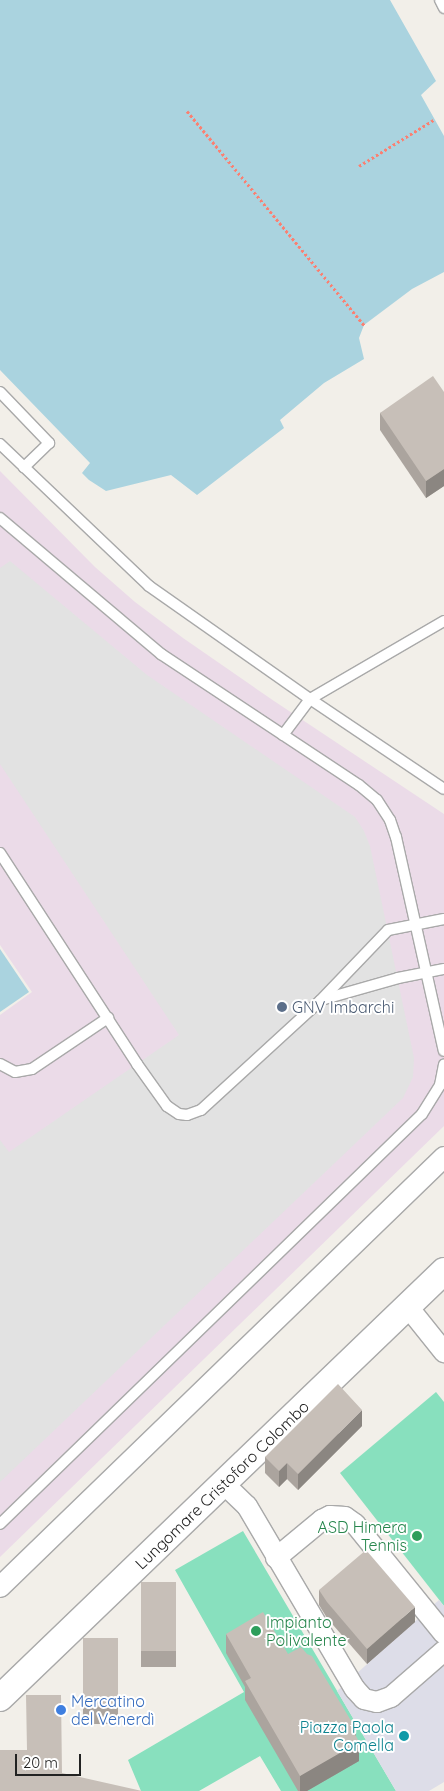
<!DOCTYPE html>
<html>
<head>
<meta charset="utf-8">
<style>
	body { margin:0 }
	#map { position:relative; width:444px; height:1791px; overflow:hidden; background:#f2efe9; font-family:Quicksand,sans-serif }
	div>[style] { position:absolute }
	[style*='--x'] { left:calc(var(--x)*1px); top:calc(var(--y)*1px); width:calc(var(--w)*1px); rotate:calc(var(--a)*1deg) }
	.industrial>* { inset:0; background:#ebdbe8 }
	.pitch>* { inset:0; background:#88e0be }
	.parking>* { inset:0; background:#e2e2e2 }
	.plaza>* { inset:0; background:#dddde8 }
	.water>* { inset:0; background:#aad3df }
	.path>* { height:3px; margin-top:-1.5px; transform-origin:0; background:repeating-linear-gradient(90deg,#fa8072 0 2.5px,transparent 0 5px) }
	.roads { filter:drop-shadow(1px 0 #a9a9a9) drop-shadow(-1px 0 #a9a9a9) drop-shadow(0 1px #a9a9a9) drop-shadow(0 -1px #a9a9a9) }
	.service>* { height:10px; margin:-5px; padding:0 5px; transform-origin:5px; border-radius:5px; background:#fff }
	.minor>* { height:20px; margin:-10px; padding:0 10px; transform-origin:10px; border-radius:10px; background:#fff }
	.tertiary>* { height:26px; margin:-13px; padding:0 13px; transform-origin:13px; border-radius:13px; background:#fff }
	.wall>* { inset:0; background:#aba49e; transform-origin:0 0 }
	.shaded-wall>* { inset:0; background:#8b8681 }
	.building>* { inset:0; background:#c7bfb8; transform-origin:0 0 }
	.dots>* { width:14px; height:14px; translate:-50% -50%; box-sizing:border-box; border:2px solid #fff; border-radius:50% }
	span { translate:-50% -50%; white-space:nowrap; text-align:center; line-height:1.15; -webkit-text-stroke:4px #fff; paint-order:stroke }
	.service-label { font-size:16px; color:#4e5e75 }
	.left { translate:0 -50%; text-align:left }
	.street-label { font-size:16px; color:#222 }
	.leisure-label { font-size:16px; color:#27864d }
	.right { translate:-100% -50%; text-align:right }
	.shop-label { font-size:16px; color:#366cbe }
	.culture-label { font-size:16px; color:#0d838f }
	.scale { position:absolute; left:15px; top:1754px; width:66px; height:22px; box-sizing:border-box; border:2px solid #222; border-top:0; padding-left:6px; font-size:15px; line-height:18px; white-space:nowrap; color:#222; -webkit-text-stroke:4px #fff; paint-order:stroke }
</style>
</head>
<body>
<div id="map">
	<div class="industrial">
		<i style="clip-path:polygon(0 471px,95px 567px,135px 602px,183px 638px,274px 701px,444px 814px,444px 1126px,0 1557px,0 1015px,32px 992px,0 945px)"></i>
	</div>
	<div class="pitch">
		<i style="clip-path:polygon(436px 1392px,444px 1402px,444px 1606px,340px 1473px)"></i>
		<i style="clip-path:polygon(243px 1531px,396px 1791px,281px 1791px,260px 1756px,199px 1791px,141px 1791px,128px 1760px,244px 1692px,175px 1570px)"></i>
	</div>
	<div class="parking">
		<i style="clip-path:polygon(10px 561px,147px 675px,355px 817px,364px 831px,370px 846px,414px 1058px,413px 1077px,403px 1098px,0 1482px,0 1140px,9px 1152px,179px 1035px,0 764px,0 568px)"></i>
	</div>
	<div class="plaza">
		<i style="clip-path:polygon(439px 1600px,444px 1606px,444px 1782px,429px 1791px,396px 1791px,337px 1691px)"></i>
	</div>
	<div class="water">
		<i style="clip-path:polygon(0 0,390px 0,436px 81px,421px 95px,444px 136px,444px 272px,412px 289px,364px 325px,359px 338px,364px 359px,324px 383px,280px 420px,284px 428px,197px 495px,171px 475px,106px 491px,89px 480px,82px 473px,90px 463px,0 370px)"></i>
		<i style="clip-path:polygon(0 949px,29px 992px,0 1012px)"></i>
	</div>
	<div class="path">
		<i style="--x:187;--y:111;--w:278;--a:50.4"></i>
		<i style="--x:359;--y:166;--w:89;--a:-31.7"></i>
	</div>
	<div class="roads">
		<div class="service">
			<i style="--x:440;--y:0;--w:9;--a:63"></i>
			<i style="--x:0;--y:392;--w:71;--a:46.1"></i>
			<i style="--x:49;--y:443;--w:35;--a:136"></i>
			<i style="--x:0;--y:444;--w:206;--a:43.6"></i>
			<i style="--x:149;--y:586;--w:197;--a:35.1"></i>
			<i style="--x:310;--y:699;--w:161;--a:33.9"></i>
			<i style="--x:0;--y:518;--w:211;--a:40.2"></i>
			<i style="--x:161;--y:654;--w:237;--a:33.5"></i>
			<i style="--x:359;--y:785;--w:23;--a:40"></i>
			<i style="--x:377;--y:800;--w:24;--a:57"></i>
			<i style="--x:390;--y:820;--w:18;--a:71"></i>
			<i style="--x:396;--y:837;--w:219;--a:77.4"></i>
			<i style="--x:283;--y:735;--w:45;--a:-53.1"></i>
			<i style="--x:310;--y:699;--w:155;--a:-30.2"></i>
			<i style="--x:0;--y:853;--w:252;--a:57"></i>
			<i style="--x:137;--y:1064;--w:52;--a:54.5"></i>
			<i style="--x:167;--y:1106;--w:14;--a:34"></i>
			<i style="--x:179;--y:1114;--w:8;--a:7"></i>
			<i style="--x:187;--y:1115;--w:15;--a:-20"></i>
			<i style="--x:201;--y:1110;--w:161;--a:-42.5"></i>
			<i style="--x:320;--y:1001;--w:98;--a:-46.2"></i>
			<i style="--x:388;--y:930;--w:57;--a:-11.1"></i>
			<i style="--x:321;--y:1000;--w:80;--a:-15.9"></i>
			<i style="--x:398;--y:978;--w:47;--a:-11.1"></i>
			<i style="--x:0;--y:1064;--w:17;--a:28"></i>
			<i style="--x:15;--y:1072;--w:17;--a:-10"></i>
			<i style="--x:32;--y:1069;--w:92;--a:-33.9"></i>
			<i style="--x:0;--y:1524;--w:588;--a:-44.17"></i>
			<i style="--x:422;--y:1114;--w:34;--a:-58"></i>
			<i style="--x:440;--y:1085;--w:21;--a:-79"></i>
		</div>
		<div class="minor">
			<i style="--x:408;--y:1307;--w:58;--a:51.3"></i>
			<i style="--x:223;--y:1483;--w:33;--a:44"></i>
			<i style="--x:247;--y:1506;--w:212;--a:59.5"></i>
			<i style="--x:355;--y:1689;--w:13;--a:48"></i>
			<i style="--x:364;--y:1699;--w:13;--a:13"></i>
			<i style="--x:377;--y:1702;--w:15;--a:-20"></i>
			<i style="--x:391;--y:1697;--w:70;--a:-41"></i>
			<i style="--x:276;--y:1558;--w:60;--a:-39.6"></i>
			<i style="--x:322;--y:1520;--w:9;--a:-27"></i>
			<i style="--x:330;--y:1516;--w:15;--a:4"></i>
			<i style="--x:345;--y:1517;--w:12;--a:35"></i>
			<i style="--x:355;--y:1524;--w:141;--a:51"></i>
			<i style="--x:0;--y:1587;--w:618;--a:-44.08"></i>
		</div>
		<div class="tertiary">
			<i style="--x:0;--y:1698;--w:616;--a:-43.88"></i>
		</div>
	</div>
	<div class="wall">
		<i style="clip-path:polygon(444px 392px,444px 486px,426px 498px,380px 430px,380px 413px)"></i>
		<i style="clip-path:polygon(362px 1426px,298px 1490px,287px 1479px,279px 1487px,265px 1473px,265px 1457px)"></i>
		<i style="left:141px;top:1582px;width:35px;height:85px"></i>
		<i style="clip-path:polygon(319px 1590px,415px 1622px,367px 1664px,327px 1618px,319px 1605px)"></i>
		<i style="clip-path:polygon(226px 1634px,288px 1654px,356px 1737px,359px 1761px,307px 1791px,298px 1791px,245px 1700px,245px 1687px,226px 1653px)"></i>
		<i style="left:83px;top:1638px;width:35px;height:86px"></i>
	</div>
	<div class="shaded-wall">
		<i style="clip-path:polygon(444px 469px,444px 486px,426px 498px,426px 481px)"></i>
		<i style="clip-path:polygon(362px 1410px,362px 1426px,298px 1490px,298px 1474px)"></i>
		<i style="clip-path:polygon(287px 1463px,287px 1479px,279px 1487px,279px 1471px)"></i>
		<i style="clip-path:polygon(415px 1607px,415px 1622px,367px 1664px,367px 1649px)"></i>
		<i style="clip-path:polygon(356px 1729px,356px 1744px,359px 1742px,359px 1761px,307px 1791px,300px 1791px,300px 1776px,355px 1734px)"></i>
	</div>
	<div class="building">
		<i style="clip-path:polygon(433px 376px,444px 392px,444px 469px,426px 481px,380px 413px)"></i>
		<i style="clip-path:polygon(338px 1384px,362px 1410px,298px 1474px,287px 1463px,279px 1471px,265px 1457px)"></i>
		<i style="clip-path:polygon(366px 1550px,415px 1607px,367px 1649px,327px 1602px,319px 1590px)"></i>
		<i style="left:141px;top:1582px;width:35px;height:69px"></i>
		<i style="clip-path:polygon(263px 1612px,288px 1654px,301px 1647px,307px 1654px,312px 1656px,356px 1729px,355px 1734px,359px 1742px,300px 1776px,245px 1681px,251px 1678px,226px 1634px)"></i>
		<i style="left:83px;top:1638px;width:35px;height:69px"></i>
		<i style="clip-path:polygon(26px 1695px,61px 1695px,62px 1773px,142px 1791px,0 1791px,0 1750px,27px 1750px)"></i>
	</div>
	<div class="dots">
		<i style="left:282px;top:1007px;background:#5c6f8a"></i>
		<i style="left:417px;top:1536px;background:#2e9e5b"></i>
		<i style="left:256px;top:1631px;background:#2e9e5b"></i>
		<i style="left:61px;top:1710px;background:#3f7fe0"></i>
		<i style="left:404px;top:1736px;background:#0f9aa8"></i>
	</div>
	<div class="service-label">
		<span class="left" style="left:292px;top:1007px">GNV Imbarchi</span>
	</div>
	<div class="street-label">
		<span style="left:222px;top:1485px;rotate:-44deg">Lungomare Cristoforo Colombo</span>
	</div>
	<div class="leisure-label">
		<span class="right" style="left:407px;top:1536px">ASD Himera<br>Tennis</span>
		<span class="left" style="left:266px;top:1631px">Impianto<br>Polivalente</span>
	</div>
	<div class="shop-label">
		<span class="left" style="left:71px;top:1710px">Mercatino<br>del Venerdì</span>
	</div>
	<div class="culture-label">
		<span class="right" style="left:394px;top:1736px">Piazza Paola<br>Comella</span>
	</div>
	<div class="scale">20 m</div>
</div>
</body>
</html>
